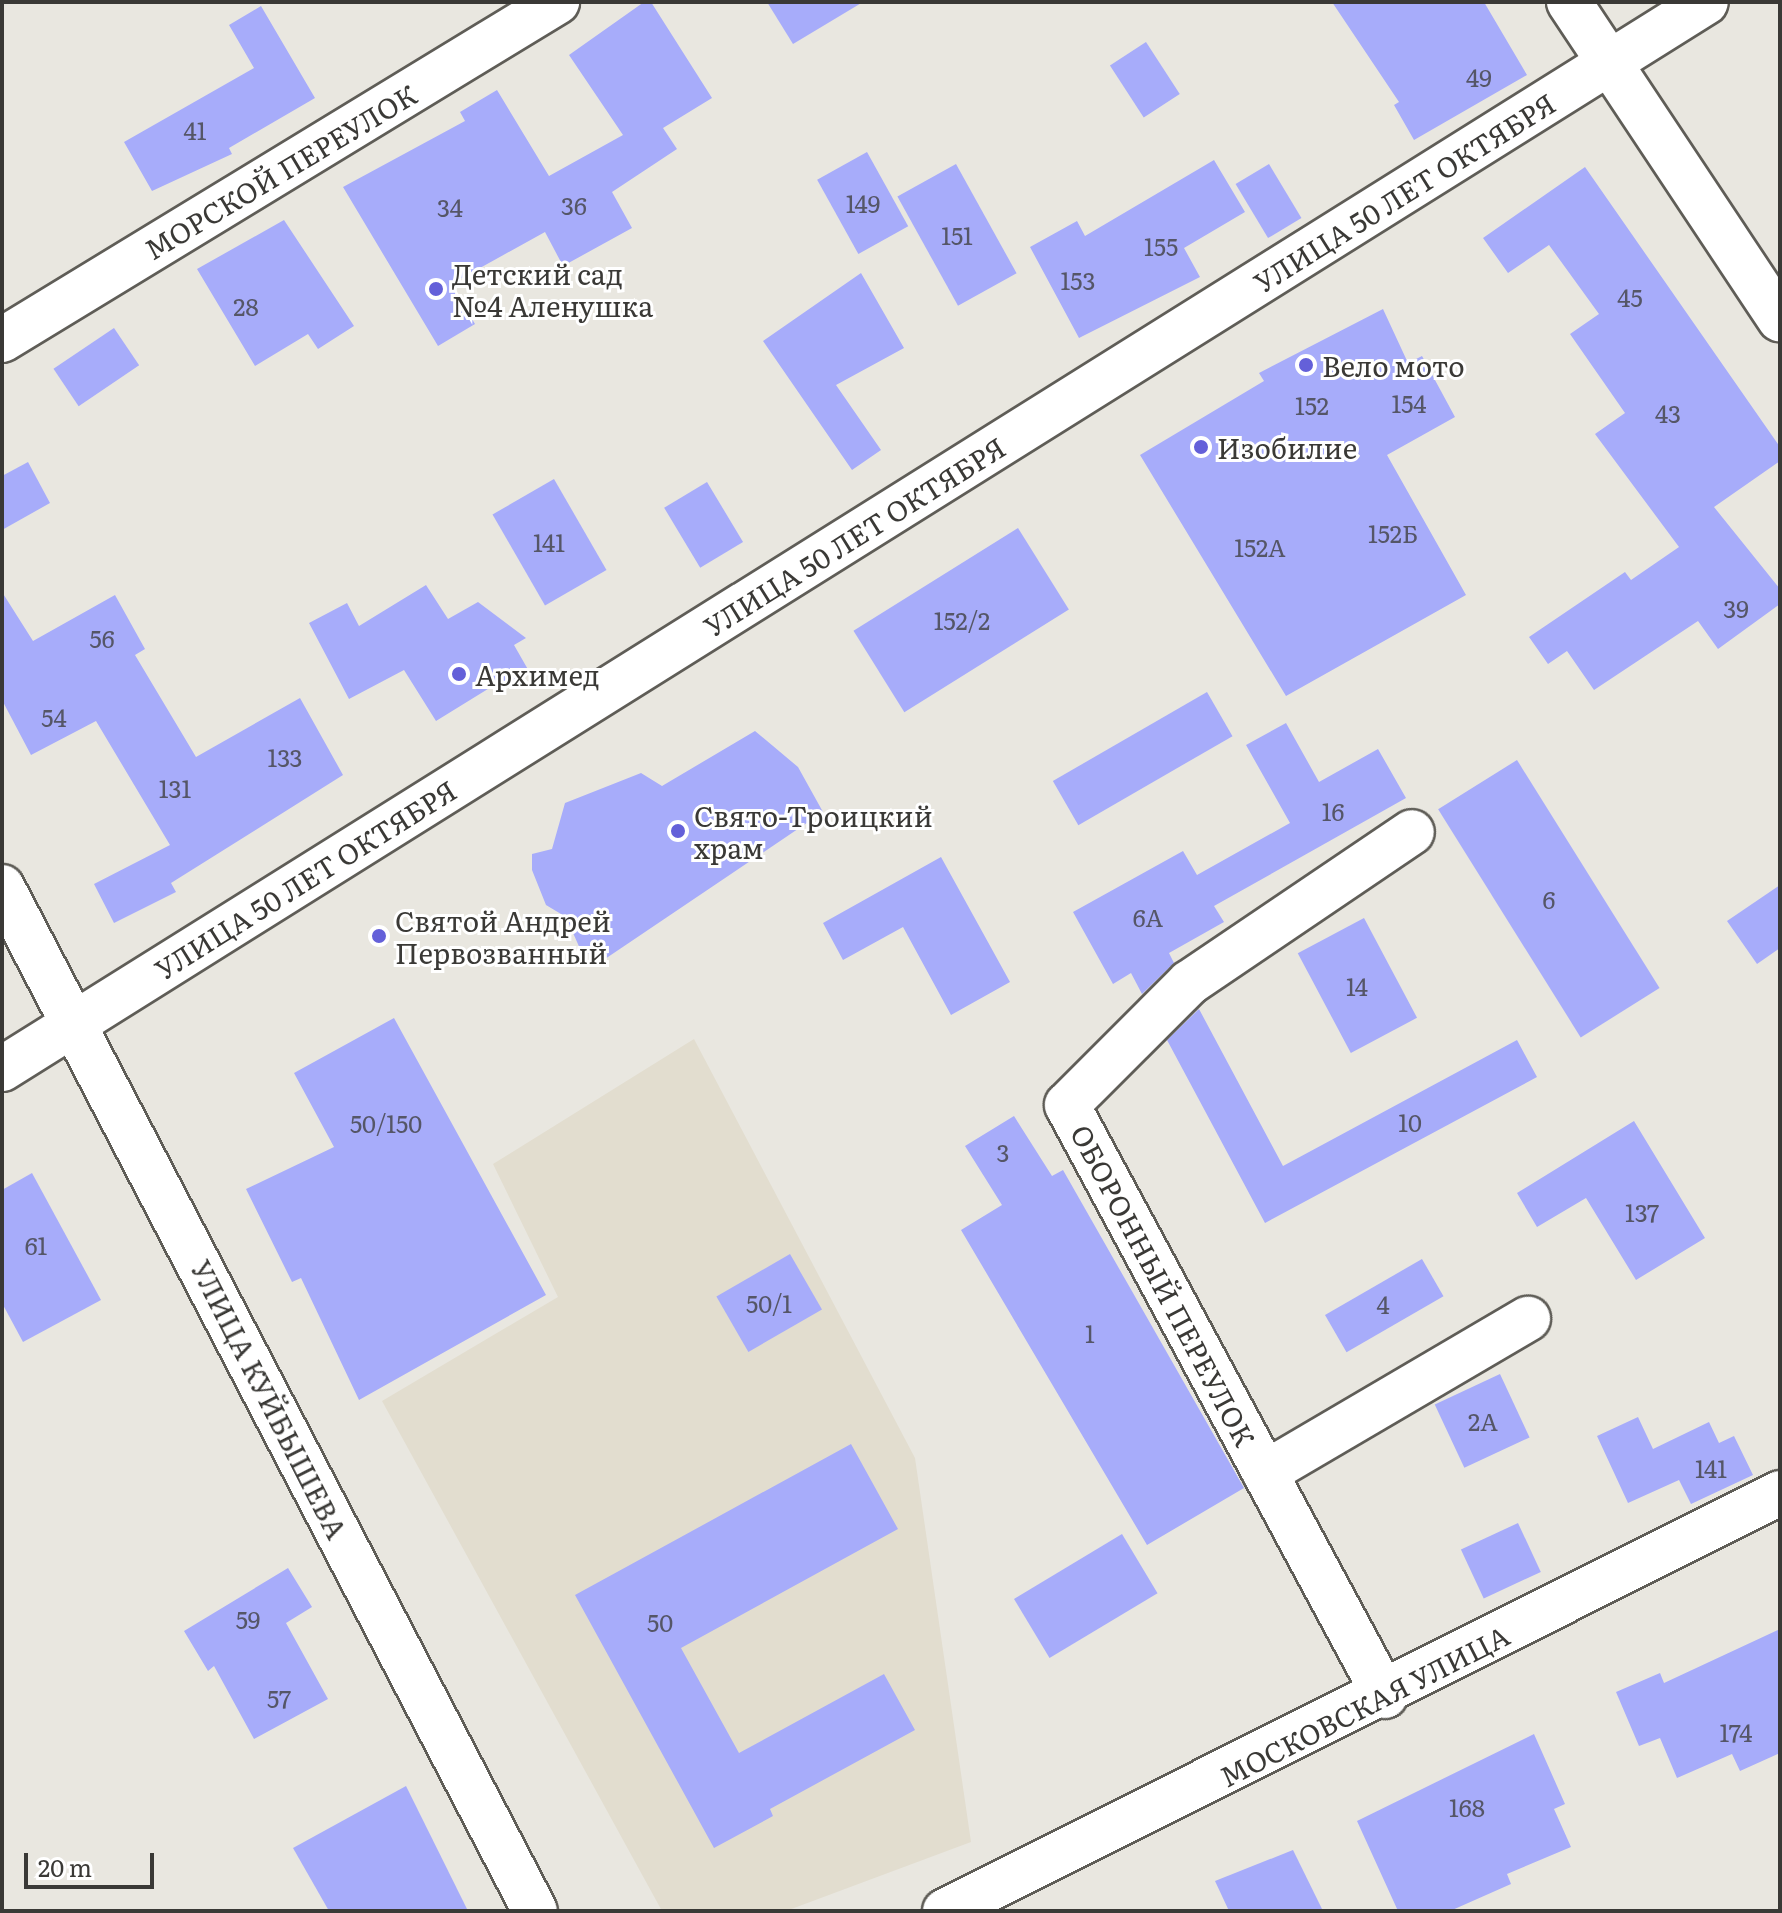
<!DOCTYPE html>
<html>
<head>
<meta charset="utf-8">
<style>
	body { margin:0 }
	#map { position:relative; width:1782px; height:1913px; overflow:hidden; background:#e9e7e0; font-family:Literata,serif }
	div>[style] { position:absolute }
	[style*='--x'] { left:calc(var(--x)*1px); top:calc(var(--y)*1px); width:calc(var(--w)*1px); rotate:calc(var(--a)*1deg) }
	.built>* { inset:0; background:#e2ddcf }
	.building>* { inset:0; background:#a7acfa; transform-origin:0 0 }
	.roads { filter:drop-shadow(2px 0 #5f5d57) drop-shadow(-2px 0 #5f5d57) drop-shadow(0 2px #5f5d57) drop-shadow(0 -2px #5f5d57) }
	.street>* { height:44px; margin:-22px; padding:0 22px; transform-origin:22px; border-radius:22px; background:#fff }
	.secondary>* { height:44px; margin:-22px; padding:0 22px; transform-origin:22px; border-radius:22px; background:#fff }
	.dots>* { width:22px; height:22px; translate:-50% -50%; box-sizing:border-box; border:4px solid #fff; border-radius:50% }
	span { translate:-50% -50%; white-space:nowrap; text-align:center; line-height:1.15; -webkit-text-stroke:6px #fff; paint-order:stroke }
	.number-label { font-size:24px; color:#555667 }
	.number-label span { -webkit-text-stroke-width:0 }
	.street-label { font-size:28px; color:#3a3936 }
	.poi-label { font-size:28px; color:#3a3936 }
	.left { translate:0 -50%; text-align:left }
	.frame { position:absolute; inset:0; border:4px solid #3a3936; pointer-events:none }
	.scale { position:absolute; left:24px; top:1853px; width:130px; height:36px; box-sizing:border-box; border:4px solid #3a3936; border-top:0; padding-left:10px; font-size:24px; line-height:28px; white-space:nowrap; color:#3a3936; -webkit-text-stroke:6px #fff; paint-order:stroke }
</style>
</head>
<body>
<div id="map">
	<div class="built">
		<i style="clip-path:polygon(694px 1039px,915px 1458px,971px 1842px,786px 1911px,662px 1911px,382px 1401px,558px 1297px,493px 1164px)"></i>
	</div>
	<div class="building">
		<i style="clip-path:polygon(644px 2px,651px 2px,712px 98px,663px 128px,677px 149px,612px 192px,632px 228px,563px 266px,545px 232px,451px 284px,475px 324px,438px 346px,343px 187px,465px 121px,460px 112px,497px 90px,549px 176px,623px 135px,569px 55px)"></i>
		<i style="clip-path:polygon(767px 2px,863px 2px,793px 44px)"></i>
		<i style="clip-path:polygon(1332px 2px,1484px 2px,1527px 75px,1414px 140px,1394px 105px,1399px 102px)"></i>
		<i style="clip-path:polygon(261px 6px,315px 98px,229px 148px,232px 154px,152px 191px,124px 142px,254px 68px,229px 25px)"></i>
		<i style="left:1146px;top:42px;width:62px;height:43px;rotate:57deg"></i>
		<i style="left:867px;top:152px;width:85px;height:57px;rotate:61deg"></i>
		<i style="clip-path:polygon(1214px 160px,1245px 212px,1184px 248px,1200px 277px,1079px 338px,1030px 247px,1077px 221px,1085px 236px)"></i>
		<i style="left:956px;top:164px;width:125px;height:67px;rotate:61deg"></i>
		<i style="left:1269px;top:164px;width:63px;height:39px;rotate:59deg"></i>
		<i style="clip-path:polygon(1585px 167px,1780px 447px,1780px 461px,1714px 507px,1780px 589px,1780px 604px,1718px 649px,1698px 621px,1594px 690px,1567px 651px,1548px 664px,1529px 637px,1625px 572px,1631px 580px,1679px 547px,1595px 434px,1625px 413px,1570px 334px,1599px 314px,1549px 245px,1508px 273px,1483px 238px)"></i>
		<i style="clip-path:polygon(284px 220px,354px 326px,318px 349px,308px 334px,255px 366px,197px 269px)"></i>
		<i style="clip-path:polygon(861px 273px,904px 348px,836px 385px,881px 450px,852px 470px,763px 341px)"></i>
		<i style="clip-path:polygon(1383px 309px,1408px 363px,1422px 356px,1455px 417px,1387px 455px,1466px 595px,1286px 696px,1140px 455px,1264px 381px,1259px 373px)"></i>
		<i style="left:114px;top:328px;width:45px;height:73px;rotate:56deg"></i>
		<i style="clip-path:polygon(28px 462px,50px 503px,2px 530px,2px 476px)"></i>
		<i style="left:554px;top:479px;width:105px;height:71px;rotate:60deg"></i>
		<i style="left:707px;top:482px;width:70px;height:50px;rotate:59deg"></i>
		<i style="left:1018px;top:528px;width:96px;height:194px;rotate:58deg"></i>
		<i style="clip-path:polygon(426px 585px,448px 619px,478px 602px,526px 638px,514px 645px,530px 673px,499px 690px,496px 684px,436px 721px,404px 670px,349px 699px,309px 623px,347px 603px,359px 626px)"></i>
		<i style="clip-path:polygon(2px 592px,33px 641px,115px 595px,145px 649px,135px 655px,196px 757px,300px 698px,343px 775px,171px 883px,176px 892px,114px 923px,94px 884px,170px 845px,96px 721px,31px 755px,2px 700px)"></i>
		<i style="left:1207px;top:692px;width:51px;height:178px;rotate:60deg"></i>
		<i style="clip-path:polygon(1286px 723px,1319px 782px,1378px 749px,1406px 798px,1214px 906px,1224px 922px,1169px 953px,1174px 963px,1142px 994px,1131px 973px,1113px 984px,1073px 912px,1183px 851px,1197px 875px,1290px 823px,1246px 745px)"></i>
		<i style="clip-path:polygon(755px 731px,798px 767px,823px 812px,605px 959px,581px 951px,566px 917px,546px 905px,532px 870px,532px 854px,552px 849px,565px 803px,641px 773px,662px 786px)"></i>
		<i style="left:1517px;top:760px;width:269px;height:93px;rotate:58deg"></i>
		<i style="clip-path:polygon(941px 857px,1010px 982px,951px 1015px,903px 927px,843px 960px,823px 923px)"></i>
		<i style="clip-path:polygon(1780px 885px,1780px 948px,1757px 964px,1727px 921px)"></i>
		<i style="left:1364px;top:918px;width:113px;height:75px;rotate:62deg"></i>
		<i style="clip-path:polygon(1199px 1009px,1283px 1166px,1517px 1040px,1537px 1077px,1265px 1223px,1167px 1040px)"></i>
		<i style="clip-path:polygon(394px 1018px,546px 1295px,359px 1400px,301px 1278px,292px 1282px,246px 1189px,334px 1147px,294px 1073px)"></i>
		<i style="clip-path:polygon(1014px 1116px,1052px 1176px,1063px 1170px,1244px 1488px,1147px 1545px,961px 1230px,1002px 1205px,965px 1146px)"></i>
		<i style="clip-path:polygon(1634px 1121px,1705px 1238px,1636px 1280px,1586px 1198px,1537px 1227px,1517px 1193px)"></i>
		<i style="clip-path:polygon(32px 1173px,101px 1300px,23px 1342px,2px 1303px,2px 1190px)"></i>
		<i style="left:790px;top:1254px;width:64px;height:85px;rotate:60deg"></i>
		<i style="left:1422px;top:1259px;width:43px;height:112px;rotate:60deg"></i>
		<i style="left:1500px;top:1374px;width:70px;height:72px;rotate:65deg"></i>
		<i style="clip-path:polygon(1638px 1417px,1653px 1449px,1709px 1422px,1719px 1443px,1734px 1436px,1753px 1475px,1691px 1504px,1679px 1480px,1628px 1503px,1597px 1436px)"></i>
		<i style="clip-path:polygon(851px 1444px,898px 1529px,681px 1648px,739px 1753px,884px 1674px,915px 1730px,770px 1809px,773px 1816px,714px 1848px,575px 1595px)"></i>
		<i style="left:1518px;top:1523px;width:54px;height:63px;rotate:65deg"></i>
		<i style="left:1122px;top:1534px;width:69px;height:126px;rotate:59deg"></i>
		<i style="clip-path:polygon(288px 1568px,312px 1607px,286px 1623px,328px 1699px,254px 1739px,214px 1666px,208px 1671px,184px 1631px)"></i>
		<i style="clip-path:polygon(1780px 1629px,1780px 1753px,1740px 1771px,1732px 1754px,1677px 1778px,1660px 1738px,1639px 1746px,1616px 1692px,1660px 1673px,1664px 1683px)"></i>
		<i style="clip-path:polygon(1534px 1734px,1565px 1804px,1554px 1809px,1571px 1847px,1507px 1874px,1511px 1884px,1450px 1911px,1398px 1911px,1357px 1821px)"></i>
		<i style="clip-path:polygon(406px 1786px,468px 1911px,329px 1911px,293px 1848px)"></i>
		<i style="clip-path:polygon(1293px 1850px,1323px 1911px,1229px 1911px,1215px 1881px)"></i>
	</div>
	<div class="roads">
		<div class="street">
			<i style="--x:2;--y:340;--w:650;--a:-31.34"></i>
			<i style="--x:2;--y:1069;--w:2010;--a:-32.05"></i>
			<i style="--x:1265;--y:1473;--w:305;--a:-30.4"></i>
			<i style="--x:1385;--y:1696;--w:671;--a:-118.28"></i>
			<i style="--x:1067;--y:1105;--w:173;--a:-45"></i>
			<i style="--x:1189;--y:983;--w:269;--a:-34.1"></i>
		</div>
		<div class="secondary">
			<i style="--x:1569;--y:2;--w:381;--a:56.4"></i>
			<i style="--x:2;--y:887;--w:1154;--a:62.5"></i>
			<i style="--x:945;--y:1911;--w:934;--a:-26.59"></i>
		</div>
	</div>
	<div class="dots">
		<i style="left:436px;top:289px;background:#6460d9"></i>
		<i style="left:1306px;top:365px;background:#6460d9"></i>
		<i style="left:1201px;top:447px;background:#6460d9"></i>
		<i style="left:459px;top:674px;background:#6460d9"></i>
		<i style="left:678px;top:831px;background:#6460d9"></i>
		<i style="left:379px;top:936px;background:#6460d9"></i>
	</div>
	<div class="number-label">
		<span style="left:1479px;top:77px">49</span>
		<span style="left:195px;top:130px">41</span>
		<span style="left:863px;top:203px">149</span>
		<span style="left:574px;top:205px">36</span>
		<span style="left:450px;top:207px">34</span>
		<span style="left:957px;top:235px">151</span>
		<span style="left:1161px;top:246px">155</span>
		<span style="left:1078px;top:280px">153</span>
		<span style="left:1630px;top:297px">45</span>
		<span style="left:246px;top:306px">28</span>
		<span style="left:1409px;top:403px">154</span>
		<span style="left:1312px;top:405px">152</span>
		<span style="left:1668px;top:413px">43</span>
		<span style="left:1393px;top:533px">152Б</span>
		<span style="left:549px;top:542px">141</span>
		<span style="left:1260px;top:547px">152А</span>
		<span style="left:1736px;top:608px">39</span>
		<span style="left:962px;top:620px">152/2</span>
		<span style="left:102px;top:638px">56</span>
		<span style="left:54px;top:717px">54</span>
		<span style="left:285px;top:757px">133</span>
		<span style="left:175px;top:788px">131</span>
		<span style="left:1333px;top:811px">16</span>
		<span style="left:1549px;top:899px">6</span>
		<span style="left:1148px;top:917px">6А</span>
		<span style="left:1357px;top:986px">14</span>
		<span style="left:1410px;top:1122px">10</span>
		<span style="left:386px;top:1123px">50/150</span>
		<span style="left:1003px;top:1152px">3</span>
		<span style="left:1642px;top:1212px">137</span>
		<span style="left:36px;top:1245px">61</span>
		<span style="left:769px;top:1303px">50/1</span>
		<span style="left:1383px;top:1304px">4</span>
		<span style="left:1090px;top:1333px">1</span>
		<span style="left:1483px;top:1421px">2А</span>
		<span style="left:1711px;top:1468px">141</span>
		<span style="left:248px;top:1619px">59</span>
		<span style="left:660px;top:1622px">50</span>
		<span style="left:279px;top:1698px">57</span>
		<span style="left:1736px;top:1732px">174</span>
		<span style="left:1467px;top:1807px">168</span>
	</div>
	<div class="street-label">
		<span style="left:280px;top:171px;rotate:-31deg">МОРСКОЙ ПЕРЕУЛОК</span>
		<span style="left:1404px;top:192px;rotate:-32deg">УЛИЦА 50 ЛЕТ ОКТЯБРЯ</span>
		<span style="left:854px;top:536px;rotate:-32deg">УЛИЦА 50 ЛЕТ ОКТЯБРЯ</span>
		<span style="left:305px;top:879px;rotate:-32deg">УЛИЦА 50 ЛЕТ ОКТЯБРЯ</span>
		<span style="left:1164px;top:1285px;rotate:62deg">ОБОРОННЫЙ ПЕРЕУЛОК</span>
		<span style="left:270px;top:1399px;rotate:63deg">УЛИЦА КУЙБЫШЕВА</span>
		<span style="left:1364px;top:1705px;rotate:-27deg">МОСКОВСКАЯ УЛИЦА</span>
	</div>
	<div class="poi-label">
		<span class="left" style="left:452px;top:289px">Детский сад<br>№4 Аленушка</span>
		<span class="left" style="left:1322px;top:365px">Вело мото</span>
		<span class="left" style="left:1217px;top:447px">Изобилие</span>
		<span class="left" style="left:475px;top:674px">Архимед</span>
		<span class="left" style="left:694px;top:831px">Свято-Троицкий<br>храм</span>
		<span class="left" style="left:395px;top:936px">Святой Андрей<br>Первозванный</span>
	</div>
	<div class="frame"></div>
	<div class="scale">20 m</div>
</div>
</body>
</html>
